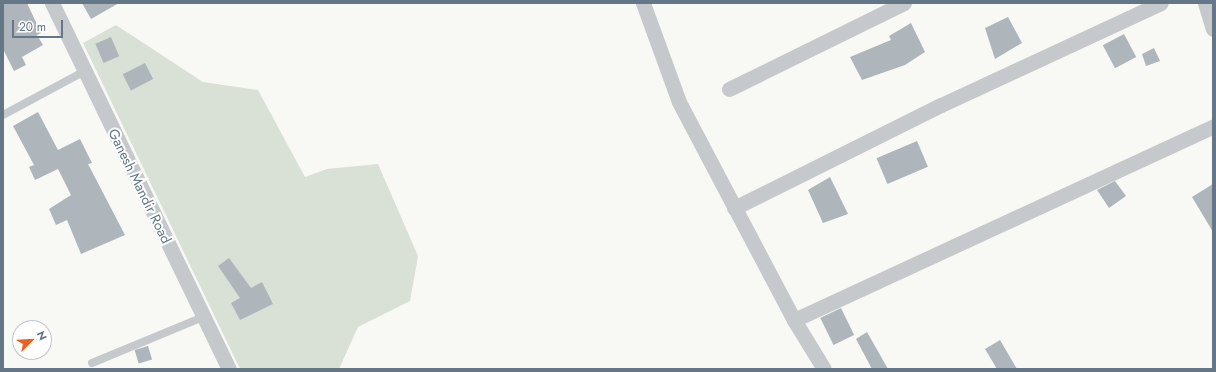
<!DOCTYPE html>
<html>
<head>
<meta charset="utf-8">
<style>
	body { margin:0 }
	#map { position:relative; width:1216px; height:372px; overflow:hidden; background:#f8f8f5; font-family:Jost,sans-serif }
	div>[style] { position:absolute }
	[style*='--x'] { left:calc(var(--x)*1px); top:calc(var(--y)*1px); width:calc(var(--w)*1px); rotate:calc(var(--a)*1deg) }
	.green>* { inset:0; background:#d9e0d6 }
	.building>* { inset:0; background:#aeb6bc; transform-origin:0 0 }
	.service>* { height:8px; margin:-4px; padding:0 4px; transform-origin:4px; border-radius:4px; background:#c5c9cc }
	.minor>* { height:15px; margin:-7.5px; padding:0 7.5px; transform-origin:7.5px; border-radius:7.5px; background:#c5c9cc }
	span { translate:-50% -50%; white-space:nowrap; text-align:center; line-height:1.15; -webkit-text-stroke:4px #fff; paint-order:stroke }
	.street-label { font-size:14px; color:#657687 }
	.frame { position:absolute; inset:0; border:4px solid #657687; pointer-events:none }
	.north { position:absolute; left:12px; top:320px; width:40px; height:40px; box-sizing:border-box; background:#fff; border:1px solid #c1c8cf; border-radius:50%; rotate:66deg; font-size:11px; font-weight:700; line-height:16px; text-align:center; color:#657687 }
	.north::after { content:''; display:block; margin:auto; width:14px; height:18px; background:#eb6122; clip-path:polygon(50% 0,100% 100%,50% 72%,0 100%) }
	.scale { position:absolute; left:12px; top:20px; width:51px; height:18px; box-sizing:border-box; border:2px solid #657687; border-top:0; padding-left:5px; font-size:12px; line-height:14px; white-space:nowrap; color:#657687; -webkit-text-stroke:3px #fff; paint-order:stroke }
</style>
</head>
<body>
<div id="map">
	<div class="green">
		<i style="clip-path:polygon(116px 25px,203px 82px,258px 90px,305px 177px,327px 169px,378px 164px,418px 256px,410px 301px,358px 327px,339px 369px,240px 369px,83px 43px)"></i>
	</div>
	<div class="building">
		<i style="clip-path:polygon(3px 3px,27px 3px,41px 33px,37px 35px,43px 45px,22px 57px,26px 65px,14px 71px,3px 49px)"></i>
		<i style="clip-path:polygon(82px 3px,119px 3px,91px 19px)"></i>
		<i style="clip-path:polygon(1008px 17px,1022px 43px,995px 59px,985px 28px)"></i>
		<i style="clip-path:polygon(911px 23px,925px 52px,905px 65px,862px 80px,850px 57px,891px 40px,889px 36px)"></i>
		<i style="left:1124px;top:34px;width:26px;height:24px;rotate:62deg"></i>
		<i style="left:111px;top:37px;width:21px;height:17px;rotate:67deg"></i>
		<i style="clip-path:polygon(1154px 48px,1160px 61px,1146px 66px,1142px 54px)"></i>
		<i style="left:145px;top:63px;width:18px;height:25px;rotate:63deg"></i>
		<i style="clip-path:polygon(38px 112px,58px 150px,80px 139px,92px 163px,88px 164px,125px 235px,81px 254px,67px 220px,56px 225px,49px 209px,71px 195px,58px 169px,35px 180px,29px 167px,34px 165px,13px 126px)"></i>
		<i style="left:917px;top:141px;width:28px;height:44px;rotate:67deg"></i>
		<i style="clip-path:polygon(830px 177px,848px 214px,823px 223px,808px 190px)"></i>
		<i style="clip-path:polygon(1115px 181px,1126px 196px,1109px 208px,1097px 190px)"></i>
		<i style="clip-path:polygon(1213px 184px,1213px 232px,1192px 197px)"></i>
		<i style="clip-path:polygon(229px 258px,251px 288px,262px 282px,273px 304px,240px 320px,231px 303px,240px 298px,218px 266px)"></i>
		<i style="left:841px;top:308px;width:30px;height:23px;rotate:64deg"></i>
		<i style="clip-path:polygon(867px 332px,888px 369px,872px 369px,856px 339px)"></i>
		<i style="clip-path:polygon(1000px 340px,1017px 369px,997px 369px,985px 349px)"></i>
		<i style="left:148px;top:346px;width:14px;height:14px;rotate:73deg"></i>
	</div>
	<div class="service">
		<i style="--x:3;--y:115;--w:93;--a:-28.2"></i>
		<i style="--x:92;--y:363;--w:120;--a:-22.5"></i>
	</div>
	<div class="minor">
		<i style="--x:52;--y:3;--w:407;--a:64.2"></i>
		<i style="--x:643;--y:3;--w:105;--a:70"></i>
		<i style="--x:679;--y:102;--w:246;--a:62.2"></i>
		<i style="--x:794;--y:320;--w:57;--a:58.5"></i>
		<i style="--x:1205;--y:3;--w:27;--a:73"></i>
		<i style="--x:729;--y:89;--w:195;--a:-26.2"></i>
		<i style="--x:734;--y:208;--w:231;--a:-26.5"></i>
		<i style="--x:941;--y:105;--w:242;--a:-24.9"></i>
		<i style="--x:794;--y:320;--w:462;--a:-24.8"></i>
	</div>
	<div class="street-label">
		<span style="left:140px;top:186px;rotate:64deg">Ganesh Mandir Road</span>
	</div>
	<div class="frame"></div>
	<div class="north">N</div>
	<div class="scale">20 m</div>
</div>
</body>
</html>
